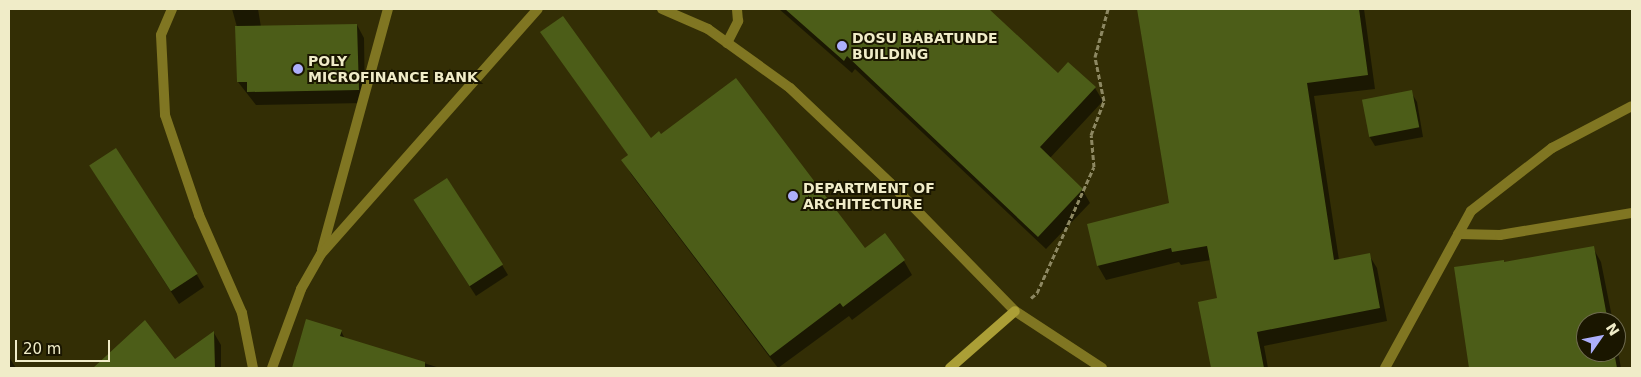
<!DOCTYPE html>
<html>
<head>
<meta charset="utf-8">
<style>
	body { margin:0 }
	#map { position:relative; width:1641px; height:377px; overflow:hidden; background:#332e05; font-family:"DejaVu Sans",sans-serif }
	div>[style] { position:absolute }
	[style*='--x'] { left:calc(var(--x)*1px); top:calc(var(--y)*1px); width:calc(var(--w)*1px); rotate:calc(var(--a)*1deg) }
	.shadow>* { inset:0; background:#0007 }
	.building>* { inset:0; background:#4c5d18; transform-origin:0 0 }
	.path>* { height:3px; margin-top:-1.5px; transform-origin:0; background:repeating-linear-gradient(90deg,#8d8862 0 5px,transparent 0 7.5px) }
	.street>* { height:10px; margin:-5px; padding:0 5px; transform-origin:5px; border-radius:5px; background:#807622 }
	.secondary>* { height:10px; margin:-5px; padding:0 5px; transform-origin:5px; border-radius:5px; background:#ab9f36 }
	.dots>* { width:14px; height:14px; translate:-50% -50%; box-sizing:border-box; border:2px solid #1a1600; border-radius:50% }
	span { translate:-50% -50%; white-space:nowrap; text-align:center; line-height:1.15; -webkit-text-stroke:4px #1a1600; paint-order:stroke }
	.poi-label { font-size:14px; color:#f0ecc8; font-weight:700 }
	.left { translate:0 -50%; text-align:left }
	.frame { position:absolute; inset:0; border:10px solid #f0ecc8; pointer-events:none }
	.north { position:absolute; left:1576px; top:312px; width:50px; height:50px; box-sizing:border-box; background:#1a1600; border:1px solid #706c50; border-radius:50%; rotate:57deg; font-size:14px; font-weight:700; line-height:20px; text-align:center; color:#f0ecc8 }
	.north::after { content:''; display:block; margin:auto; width:18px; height:22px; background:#adaffb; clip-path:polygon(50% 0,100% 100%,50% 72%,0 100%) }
	.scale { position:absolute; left:15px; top:340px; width:95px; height:22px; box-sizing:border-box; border:2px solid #f0ecc8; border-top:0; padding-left:6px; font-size:15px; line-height:18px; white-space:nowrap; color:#f0ecc8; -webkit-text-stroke:4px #1a1600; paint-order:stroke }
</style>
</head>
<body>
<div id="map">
	<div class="shadow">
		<i style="clip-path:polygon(232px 9px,258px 9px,261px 27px,357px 25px,364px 38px,365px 103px,256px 105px,238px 82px,237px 27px)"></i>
		<i style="clip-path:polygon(779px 9px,987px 9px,1058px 74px,1095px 88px,1103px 101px,1050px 158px,1082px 189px,1090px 203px,1046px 249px,855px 69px,852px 73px)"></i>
		<i style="clip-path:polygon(1138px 9px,1364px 9px,1375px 89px,1314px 96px,1339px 260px,1369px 255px,1377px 268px,1387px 321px,1264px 346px,1268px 368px,1212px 368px,1199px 303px,1218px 299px,1211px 260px,1181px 265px,1179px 262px,1106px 280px,1098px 266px,1088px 225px,1171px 203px)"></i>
		<i style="clip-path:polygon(542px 32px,650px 140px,864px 250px,904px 261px,912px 275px,852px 320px,849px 316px,778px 368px,631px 174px,623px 160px,629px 156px)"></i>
		<i style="clip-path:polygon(1411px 92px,1417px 102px,1423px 137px,1375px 146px,1369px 136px)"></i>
		<i style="clip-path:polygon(98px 179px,197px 275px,204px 287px,179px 304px)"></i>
		<i style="clip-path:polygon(420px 210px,502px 265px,508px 275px,476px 296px)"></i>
		<i style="clip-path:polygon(1593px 248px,1601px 262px,1613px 322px,1586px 322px,1586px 352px,1616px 352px,1616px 341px,1621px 368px,1470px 368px,1456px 268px,1505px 263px)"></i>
		<i style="clip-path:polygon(307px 321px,341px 331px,345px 339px,440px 368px,293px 368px)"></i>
		<i style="clip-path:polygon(145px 322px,175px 360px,214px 333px,221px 345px,221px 368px,95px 368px)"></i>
		<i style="clip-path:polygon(9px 357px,16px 368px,9px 368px)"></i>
	</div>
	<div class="building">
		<i style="clip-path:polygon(785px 9px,989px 9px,1058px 73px,1068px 62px,1096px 87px,1040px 147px,1083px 189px,1038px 237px,847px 56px,844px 61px)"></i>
		<i style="clip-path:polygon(1137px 9px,1359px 9px,1368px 75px,1307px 83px,1334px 260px,1370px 253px,1380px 308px,1257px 332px,1264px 368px,1211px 368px,1198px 302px,1217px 298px,1207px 246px,1172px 252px,1171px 248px,1097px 266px,1087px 224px,1169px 203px)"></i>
		<i style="clip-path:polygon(563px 16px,651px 138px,659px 131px,661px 134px,736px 78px,865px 248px,885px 233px,905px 260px,843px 307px,840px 303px,770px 356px,621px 160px,628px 155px,540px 32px)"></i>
		<i style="clip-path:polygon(357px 24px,359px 90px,247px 92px,247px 82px,237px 82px,235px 26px)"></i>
		<i style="left:1412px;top:90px;width:38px;height:51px;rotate:79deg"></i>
		<i style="left:116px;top:148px;width:150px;height:32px;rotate:57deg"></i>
		<i style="left:447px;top:178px;width:103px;height:40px;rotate:57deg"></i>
		<i style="clip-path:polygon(1594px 246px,1608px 322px,1586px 322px,1586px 352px,1614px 352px,1617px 368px,1469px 368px,1454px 267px,1504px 260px,1504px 262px)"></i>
		<i style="clip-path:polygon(306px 319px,342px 330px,340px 336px,425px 362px,425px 368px,292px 368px)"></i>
		<i style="clip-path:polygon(145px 320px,175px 359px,214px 331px,215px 368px,93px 368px)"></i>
	</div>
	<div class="path">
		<i style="--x:1031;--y:298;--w:8;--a:-40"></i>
		<i style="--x:1037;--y:293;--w:138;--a:-65.7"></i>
		<i style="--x:1094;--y:167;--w:32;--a:-95"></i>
		<i style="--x:1091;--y:135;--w:36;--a:-69"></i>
		<i style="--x:1104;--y:101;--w:45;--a:-101.6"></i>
		<i style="--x:1095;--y:57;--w:50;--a:-74.8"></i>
	</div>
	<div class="street">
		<i style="--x:172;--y:9;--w:28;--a:113"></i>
		<i style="--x:161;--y:35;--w:80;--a:87.1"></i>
		<i style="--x:165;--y:115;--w:106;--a:71.2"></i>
		<i style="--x:199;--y:215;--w:107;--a:66.3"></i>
		<i style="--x:242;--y:313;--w:56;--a:78.7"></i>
		<i style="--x:662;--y:9;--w:50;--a:23.5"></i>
		<i style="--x:708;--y:29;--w:101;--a:35.7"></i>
		<i style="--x:790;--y:88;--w:138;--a:43.5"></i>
		<i style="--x:890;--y:183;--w:179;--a:45.7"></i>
		<i style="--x:1015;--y:311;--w:104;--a:33.2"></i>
		<i style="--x:727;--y:43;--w:25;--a:-63"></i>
		<i style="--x:738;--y:21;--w:12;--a:-95"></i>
		<i style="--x:1458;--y:234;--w:42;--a:1.4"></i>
		<i style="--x:1500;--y:235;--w:134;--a:-9.5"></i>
		<i style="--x:322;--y:250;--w:250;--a:-74.7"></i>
		<i style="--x:272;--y:368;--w:84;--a:-69.8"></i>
		<i style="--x:301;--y:289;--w:40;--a:-60.3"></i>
		<i style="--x:321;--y:254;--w:327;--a:-48.5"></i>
		<i style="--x:1385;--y:368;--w:179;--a:-61.3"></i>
		<i style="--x:1471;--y:211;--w:103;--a:-37.9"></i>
		<i style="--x:1552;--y:148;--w:90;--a:-27.7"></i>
	</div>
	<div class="secondary">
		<i style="--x:950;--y:368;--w:86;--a:-41.2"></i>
	</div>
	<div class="dots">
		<i style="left:842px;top:46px;background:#adaffb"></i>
		<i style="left:298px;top:69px;background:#adaffb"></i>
		<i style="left:793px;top:196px;background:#adaffb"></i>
	</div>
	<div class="poi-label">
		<span class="left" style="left:852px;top:46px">DOSU BABATUNDE<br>BUILDING</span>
		<span class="left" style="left:308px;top:69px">POLY<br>MICROFINANCE BANK</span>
		<span class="left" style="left:803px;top:196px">DEPARTMENT OF<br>ARCHITECTURE</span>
	</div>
	<div class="frame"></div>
	<div class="north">N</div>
	<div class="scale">20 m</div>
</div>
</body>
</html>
